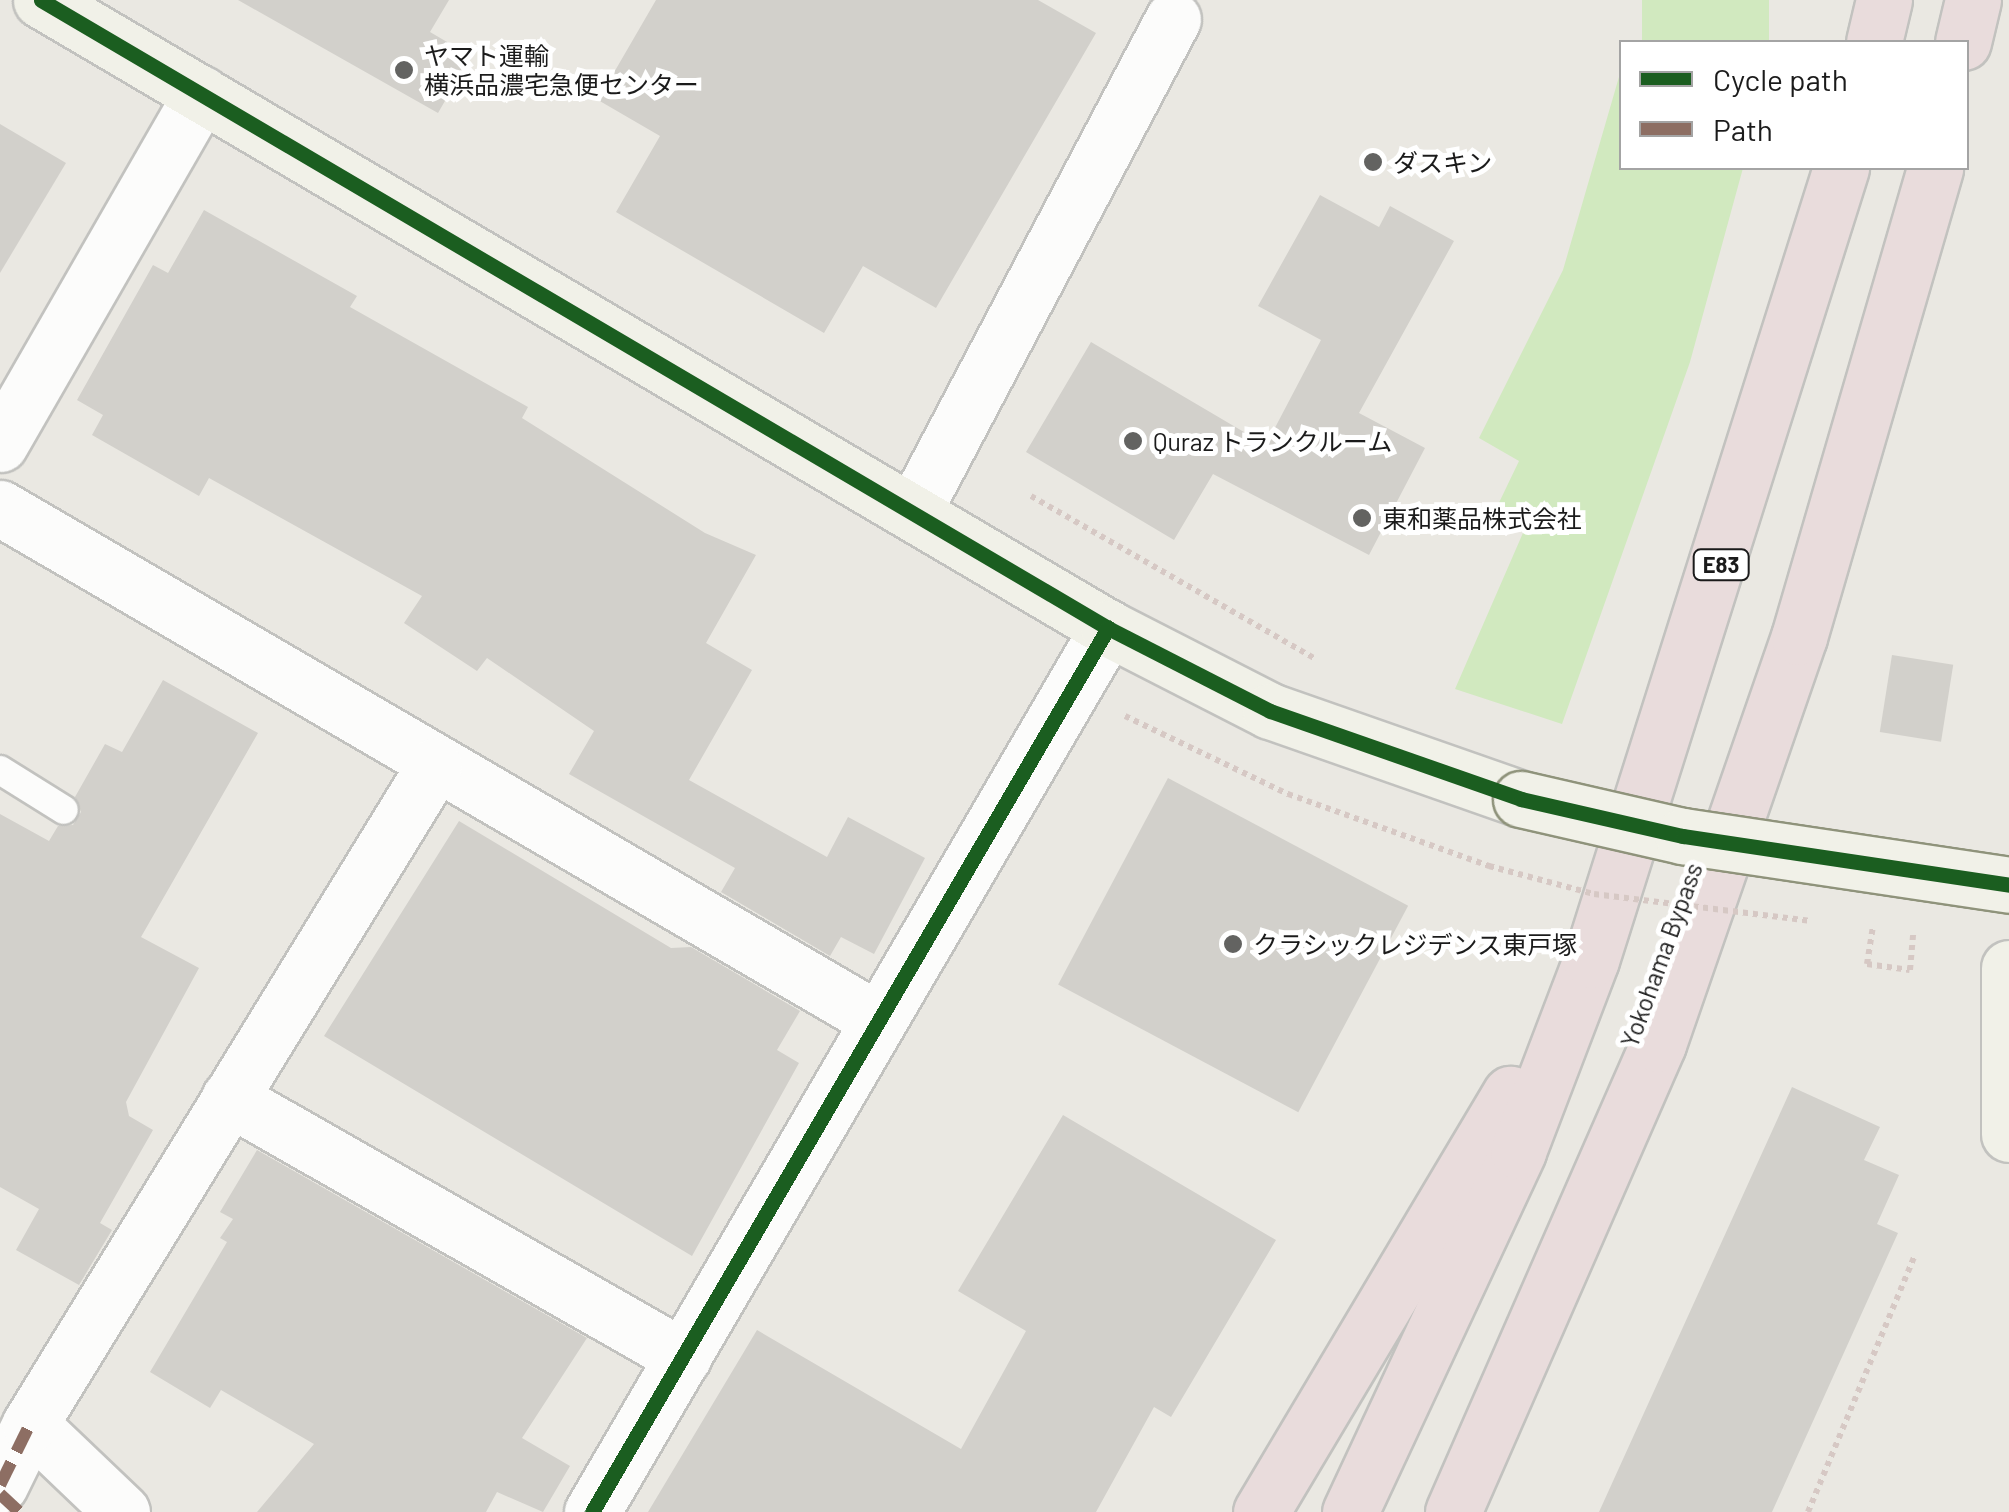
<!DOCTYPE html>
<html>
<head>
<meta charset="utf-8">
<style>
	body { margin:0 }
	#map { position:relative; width:2009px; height:1512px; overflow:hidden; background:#eae8e2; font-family:Barlow,"Noto Sans JP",sans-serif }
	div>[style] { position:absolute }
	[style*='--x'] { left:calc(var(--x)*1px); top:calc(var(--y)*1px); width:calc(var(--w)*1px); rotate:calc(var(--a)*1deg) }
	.grass>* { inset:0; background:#d1e9bf; transform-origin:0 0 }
	.building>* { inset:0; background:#d2d0cb; transform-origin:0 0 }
	.path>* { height:6px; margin-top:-3px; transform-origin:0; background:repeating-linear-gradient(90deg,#d6c8c4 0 5px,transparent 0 10px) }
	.roads { filter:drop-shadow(2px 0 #c2c2bf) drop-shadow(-2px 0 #c2c2bf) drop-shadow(0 2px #c2c2bf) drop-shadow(0 -2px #c2c2bf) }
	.lane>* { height:28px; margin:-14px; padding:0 14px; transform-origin:14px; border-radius:14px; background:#fcfcfb }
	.street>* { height:55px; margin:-27.5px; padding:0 27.5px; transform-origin:27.5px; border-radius:27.5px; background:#fcfcfb }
	.secondary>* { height:55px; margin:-27.5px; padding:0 27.5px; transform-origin:27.5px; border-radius:27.5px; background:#f1f1e8 }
	.highway>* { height:55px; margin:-27.5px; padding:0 27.5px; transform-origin:27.5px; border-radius:27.5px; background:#e9dcdc }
	.path-bridge>* { height:6px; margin-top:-3px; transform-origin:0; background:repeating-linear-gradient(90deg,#d6c8c4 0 5px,transparent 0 10px) }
	.bridges { filter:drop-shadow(2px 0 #8f937b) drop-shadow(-2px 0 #8f937b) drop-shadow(0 2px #8f937b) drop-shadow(0 -2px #8f937b) }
	.secondary-bridge>* { height:55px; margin:-27.5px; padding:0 27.5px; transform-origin:27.5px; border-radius:27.5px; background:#f1f1e8 }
	.quiet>* { height:12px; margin-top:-6px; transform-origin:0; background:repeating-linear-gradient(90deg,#8d6e63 0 25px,transparent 0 37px) }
	.cycleway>* { height:15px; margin:-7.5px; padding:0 7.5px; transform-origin:7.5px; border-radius:7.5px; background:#1b5e20 }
	.dots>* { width:28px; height:28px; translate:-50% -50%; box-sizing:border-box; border:5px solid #fff; border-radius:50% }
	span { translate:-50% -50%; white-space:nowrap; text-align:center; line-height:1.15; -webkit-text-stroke:10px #fff; paint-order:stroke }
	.shield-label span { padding:2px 8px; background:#fff; border:2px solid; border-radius:8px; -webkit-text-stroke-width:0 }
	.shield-label { font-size:22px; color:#1b1b1b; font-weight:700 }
	.poi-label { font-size:25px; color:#1b1b1b }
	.left { translate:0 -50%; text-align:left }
	.street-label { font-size:25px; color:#1b1b1b }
	.legend { position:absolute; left:1619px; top:40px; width:350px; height:130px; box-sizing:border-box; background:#fff; border:2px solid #a4a4a4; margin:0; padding:12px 18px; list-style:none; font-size:30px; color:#1b1b1b }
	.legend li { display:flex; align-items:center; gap:20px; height:50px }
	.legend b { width:50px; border:2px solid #a4a4a4 }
</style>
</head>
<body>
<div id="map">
	<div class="grass">
		<i style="left:1642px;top:0;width:127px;height:44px"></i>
		<i style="clip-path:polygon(1621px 70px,1622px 168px,1743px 168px,1690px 362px,1562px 724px,1455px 689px,1526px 526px,1495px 511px,1519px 461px,1479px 438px,1563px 270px)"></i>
	</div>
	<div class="building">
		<i style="clip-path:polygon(238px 0,449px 0,430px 32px,471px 56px,438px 113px)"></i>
		<i style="clip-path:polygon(656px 0,1038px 0,1096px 33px,936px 308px,863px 266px,824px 333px,616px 212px,660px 136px,598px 100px)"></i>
		<i style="clip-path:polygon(0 124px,66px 163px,0 273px)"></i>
		<i style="clip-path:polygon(1320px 195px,1379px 227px,1390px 206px,1454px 241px,1359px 413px,1425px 448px,1369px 555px,1213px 474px,1174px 540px,1026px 452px,1091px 342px,1266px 445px,1321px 340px,1258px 306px)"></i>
		<i style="clip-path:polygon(204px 210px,357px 296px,350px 307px,528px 407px,522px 418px,705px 533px,756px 555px,706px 643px,752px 670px,689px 780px,827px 857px,848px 817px,925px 858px,874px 954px,841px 937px,830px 956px,721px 892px,735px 868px,569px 774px,594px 731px,487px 658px,477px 671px,404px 623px,422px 596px,209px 478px,199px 496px,92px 435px,103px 415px,77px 400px,153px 265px,168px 273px)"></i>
		<i style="left:1892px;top:655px;width:62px;height:78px;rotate:9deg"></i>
		<i style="clip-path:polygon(163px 680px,258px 733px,141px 937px,199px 968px,126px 1102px,129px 1116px,153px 1130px,100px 1223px,112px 1230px,79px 1285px,16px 1250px,39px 1209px,0 1187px,0 814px,49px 841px,58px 826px,73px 825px,81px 812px,75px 797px,105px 744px,122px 752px)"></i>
		<i style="left:1168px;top:778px;width:272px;height:234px;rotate:28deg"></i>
		<i style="clip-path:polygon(459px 821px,671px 948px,691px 947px,800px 1011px,777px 1050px,799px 1063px,692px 1256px,324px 1036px)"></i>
		<i style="clip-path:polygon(1792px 1087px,1880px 1127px,1864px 1160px,1899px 1175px,1877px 1224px,1898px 1233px,1772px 1512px,1599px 1512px)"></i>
		<i style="clip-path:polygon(1063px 1115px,1276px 1240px,1171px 1417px,1154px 1407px,1096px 1512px,648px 1512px,757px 1330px,961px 1449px,1026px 1331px,958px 1291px)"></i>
		<i style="clip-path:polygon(257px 1150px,587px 1338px,522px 1438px,570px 1466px,543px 1512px,497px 1492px,486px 1512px,257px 1512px,314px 1444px,221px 1390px,210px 1408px,150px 1372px,227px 1242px,220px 1238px,233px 1219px,220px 1212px)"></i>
	</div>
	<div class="path">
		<i style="--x:1031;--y:496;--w:326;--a:29.8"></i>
		<i style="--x:1125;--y:716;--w:181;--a:25.6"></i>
		<i style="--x:1288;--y:794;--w:214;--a:19.7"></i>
		<i style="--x:1867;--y:964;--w:39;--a:-81"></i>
		<i style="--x:1808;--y:1512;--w:276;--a:-67.4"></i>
	</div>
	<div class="roads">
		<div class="lane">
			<i style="--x:0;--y:770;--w:75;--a:32"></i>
		</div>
		<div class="street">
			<i style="--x:0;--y:444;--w:404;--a:-60.1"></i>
			<i style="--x:0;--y:508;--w:1016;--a:30.25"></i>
			<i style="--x:914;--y:510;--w:555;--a:-62.19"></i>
			<i style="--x:229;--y:1098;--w:523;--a:29.7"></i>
			<i style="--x:0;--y:1485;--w:68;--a:-63.8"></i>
			<i style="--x:122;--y:1512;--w:127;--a:-136.3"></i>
			<i style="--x:30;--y:1424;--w:772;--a:-58.45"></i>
			<i style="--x:592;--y:1512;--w:1024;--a:-59.73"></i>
		</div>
		<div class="secondary">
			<i style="--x:41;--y:0;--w:1238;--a:30.48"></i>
			<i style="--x:1108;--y:628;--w:182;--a:27.1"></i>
			<i style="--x:1270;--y:711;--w:266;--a:19.3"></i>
			<i style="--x:2009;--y:968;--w:166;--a:90"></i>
		</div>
		<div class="highway">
			<i style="--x:1874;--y:42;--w:43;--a:-76.6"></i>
			<i style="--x:1963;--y:42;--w:43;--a:-76.6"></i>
			<i style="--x:1261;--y:1512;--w:487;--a:-59.2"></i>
			<i style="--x:1350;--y:1512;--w:398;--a:-65"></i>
			<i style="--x:1518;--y:1151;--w:204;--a:-69.1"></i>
			<i style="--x:1591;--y:960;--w:831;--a:-72.48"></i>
			<i style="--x:1453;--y:1512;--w:511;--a:-66.34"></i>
			<i style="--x:1658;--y:1044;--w:431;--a:-70.9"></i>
			<i style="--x:1799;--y:637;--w:488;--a:-73.8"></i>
		</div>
	</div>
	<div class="path-bridge">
		<i style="--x:1489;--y:866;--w:109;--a:14.9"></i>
		<i style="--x:1594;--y:894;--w:219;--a:7.1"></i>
		<i style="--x:1867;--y:964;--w:43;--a:7.9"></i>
		<i style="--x:1910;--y:970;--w:37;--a:-85"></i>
	</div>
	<div class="bridges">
		<div class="secondary-bridge">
			<i style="--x:1521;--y:799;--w:166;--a:12.9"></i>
			<i style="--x:1683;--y:836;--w:330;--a:8.5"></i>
		</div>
	</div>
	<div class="quiet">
		<i style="--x:0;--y:1485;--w:68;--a:-63.8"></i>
		<i style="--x:0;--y:1494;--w:26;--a:43"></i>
	</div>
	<div class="cycleway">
		<i style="--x:41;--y:0;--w:1238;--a:30.48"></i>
		<i style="--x:1108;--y:628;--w:182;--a:27.1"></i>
		<i style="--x:1270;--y:711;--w:266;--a:19.3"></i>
		<i style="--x:1521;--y:799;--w:166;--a:12.9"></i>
		<i style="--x:1683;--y:836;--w:330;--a:8.5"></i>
		<i style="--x:592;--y:1512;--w:1024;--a:-59.73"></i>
	</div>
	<div class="dots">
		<i style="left:404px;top:70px;background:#636361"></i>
		<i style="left:1373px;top:162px;background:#636361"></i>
		<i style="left:1133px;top:441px;background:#636361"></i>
		<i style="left:1362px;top:518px;background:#636361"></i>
		<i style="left:1233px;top:944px;background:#636361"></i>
	</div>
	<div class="shield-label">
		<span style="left:1721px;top:565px">E83</span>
	</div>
	<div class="poi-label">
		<span class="left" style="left:424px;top:70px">ヤマト運輸<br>横浜品濃宅急便センター</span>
		<span class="left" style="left:1393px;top:162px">ダスキン</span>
		<span class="left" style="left:1153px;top:441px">Quraz トランクルーム</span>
		<span class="left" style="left:1382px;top:518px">東和薬品株式会社</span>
		<span class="left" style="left:1253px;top:944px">クラシックレジデンス東戸塚</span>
	</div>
	<div class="street-label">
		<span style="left:1661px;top:955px;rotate:-70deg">Yokohama Bypass</span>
	</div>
	<ul class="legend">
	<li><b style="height:12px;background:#1b5e20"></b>Cycle path</li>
	<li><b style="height:12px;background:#8d6e63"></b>Path</li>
	</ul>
</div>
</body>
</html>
